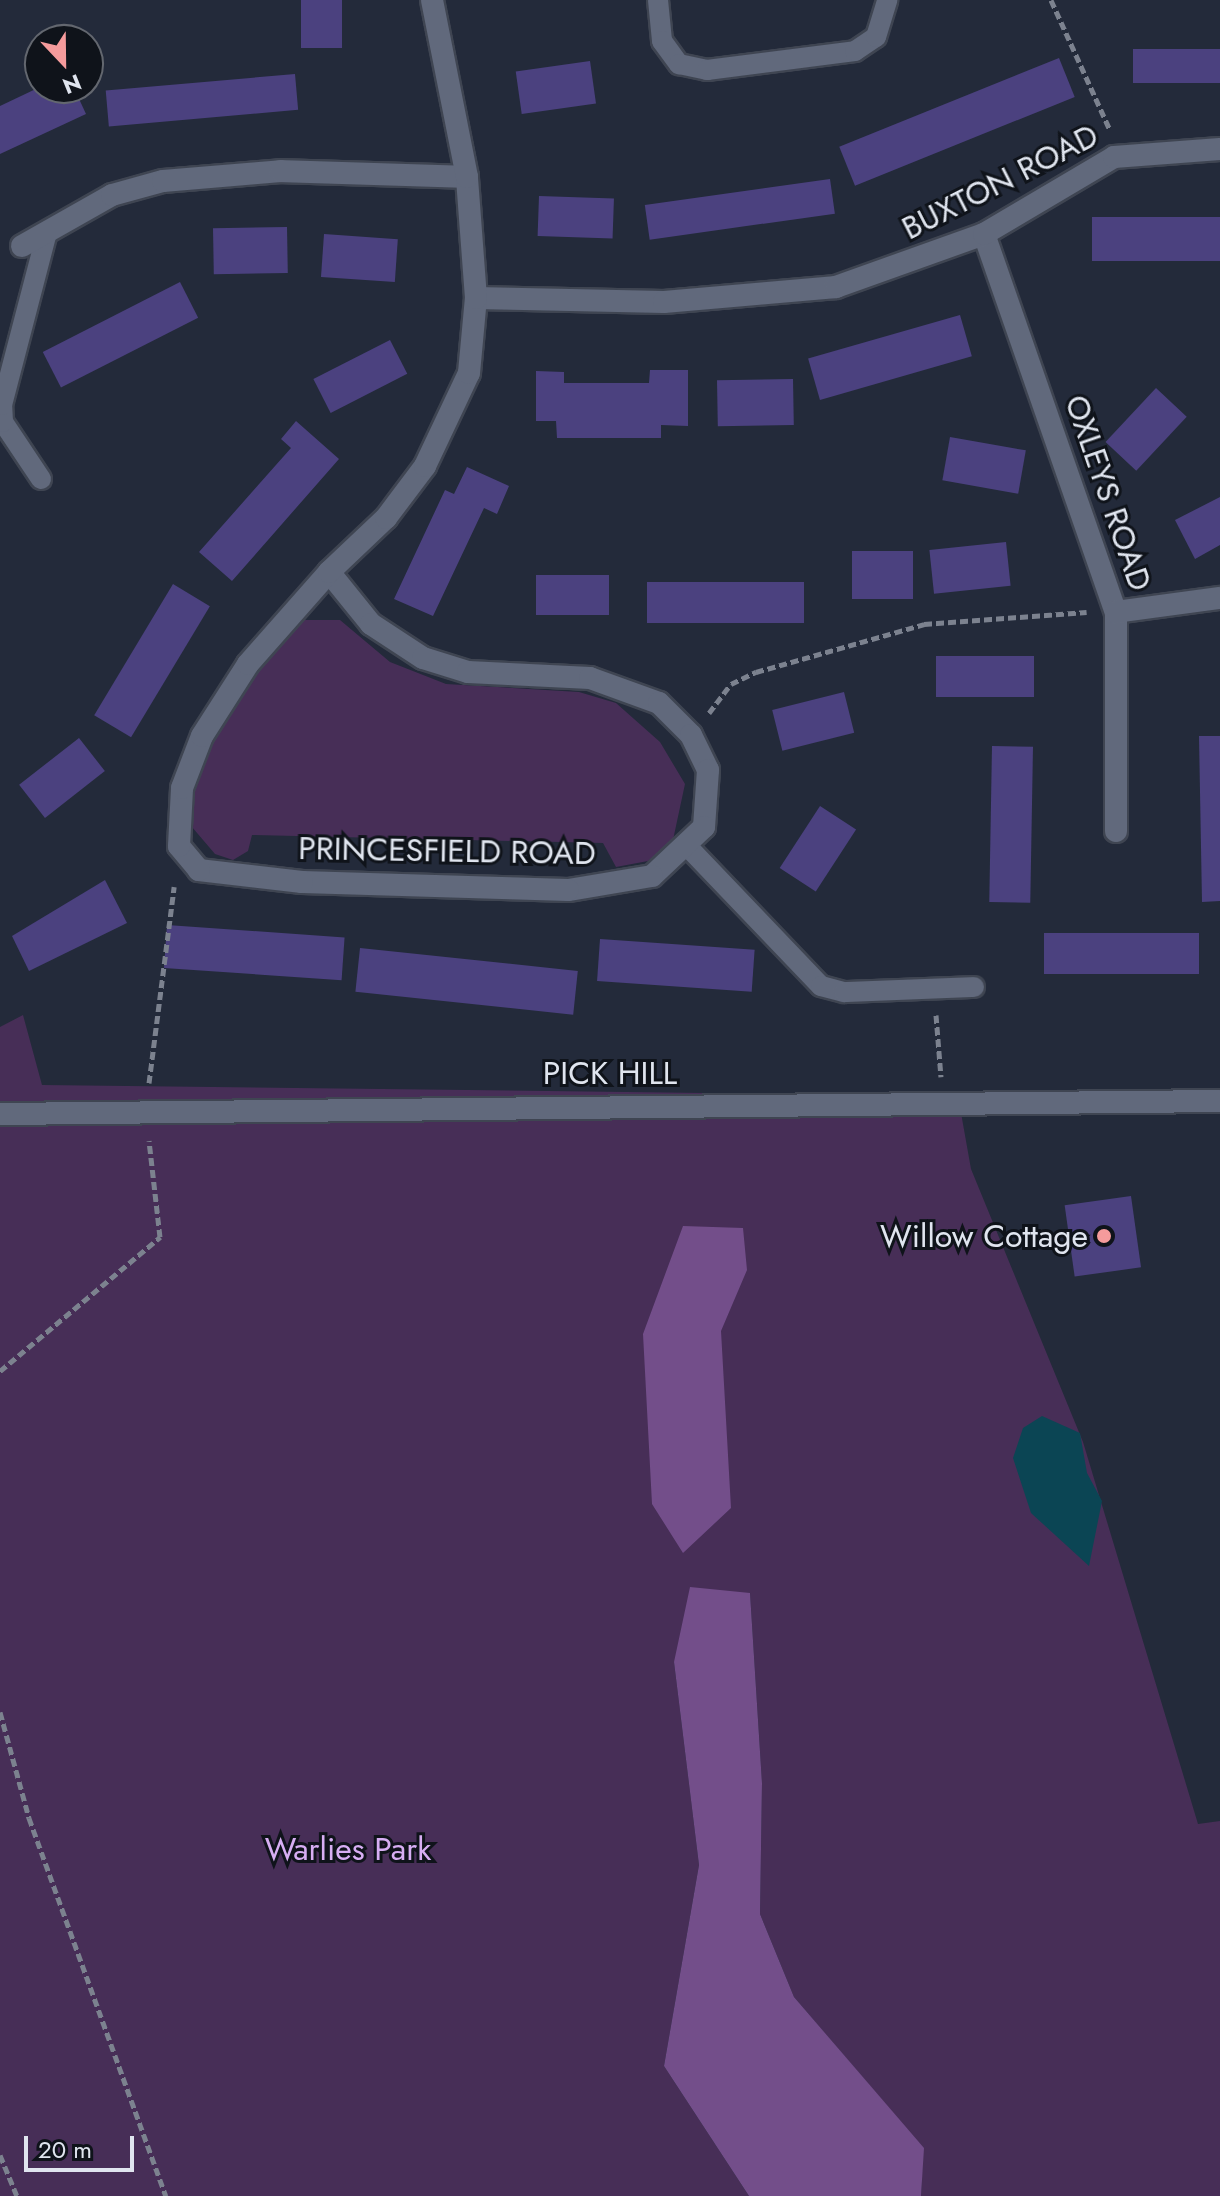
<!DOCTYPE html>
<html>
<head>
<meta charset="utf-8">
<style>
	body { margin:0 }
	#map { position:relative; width:1220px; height:2196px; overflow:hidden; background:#232a3a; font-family:Jost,sans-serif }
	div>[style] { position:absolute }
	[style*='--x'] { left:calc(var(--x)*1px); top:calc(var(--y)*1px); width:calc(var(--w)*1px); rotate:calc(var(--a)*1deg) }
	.green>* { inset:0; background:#472e57 }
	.forest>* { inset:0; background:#734e8a }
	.water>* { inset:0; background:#0b4554 }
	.building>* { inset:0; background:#4b417f; transform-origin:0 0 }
	.path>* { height:5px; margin-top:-2.5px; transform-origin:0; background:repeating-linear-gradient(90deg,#7c828f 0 8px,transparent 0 12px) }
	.roads { filter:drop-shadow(2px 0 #3f4552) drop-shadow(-2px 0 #3f4552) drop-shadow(0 2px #3f4552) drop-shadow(0 -2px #3f4552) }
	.service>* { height:20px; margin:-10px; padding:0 10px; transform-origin:10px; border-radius:10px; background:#61697c }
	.minor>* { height:22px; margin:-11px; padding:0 11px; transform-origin:11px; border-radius:11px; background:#61697c }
	.dots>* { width:22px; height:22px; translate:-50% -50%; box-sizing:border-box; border:4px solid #0f131a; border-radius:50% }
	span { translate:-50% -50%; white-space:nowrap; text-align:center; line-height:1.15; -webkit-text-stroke:6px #0f131a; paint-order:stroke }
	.street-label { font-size:32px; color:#e0e5ef }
	.poi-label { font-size:32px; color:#e0e5ef }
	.right { translate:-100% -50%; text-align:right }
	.park-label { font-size:32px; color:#d7aef3 }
	.north { position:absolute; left:24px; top:24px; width:80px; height:80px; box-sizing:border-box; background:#0f131a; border:2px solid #63676f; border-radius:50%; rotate:158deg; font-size:22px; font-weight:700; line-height:32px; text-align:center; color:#e0e5ef }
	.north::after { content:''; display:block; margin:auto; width:28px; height:36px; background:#f59b9c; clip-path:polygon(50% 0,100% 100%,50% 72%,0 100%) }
	.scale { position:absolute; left:24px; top:2136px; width:110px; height:36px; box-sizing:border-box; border:4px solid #e0e5ef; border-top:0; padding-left:10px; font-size:24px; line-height:28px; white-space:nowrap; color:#e0e5ef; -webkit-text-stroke:6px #0f131a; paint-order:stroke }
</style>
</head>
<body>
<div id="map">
	<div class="green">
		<i style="clip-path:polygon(302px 620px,340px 620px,390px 662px,446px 684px,579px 692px,616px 703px,660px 742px,685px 784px,673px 840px,648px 861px,616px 867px,603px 843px,252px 835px,248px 851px,233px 860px,215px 854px,186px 820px,188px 789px,209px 741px,256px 671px)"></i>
		<i style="clip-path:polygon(23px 1015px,42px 1085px,958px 1096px,971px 1169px,1083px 1442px,1198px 1824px,1220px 1821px,1220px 2196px,921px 2196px,923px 2148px,794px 1997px,760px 1914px,762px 1783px,750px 1593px,674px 1662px,699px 1865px,664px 2066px,749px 2196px,0 2196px,0 1027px)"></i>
	</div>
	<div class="forest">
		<i style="clip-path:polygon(683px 1226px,743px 1228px,747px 1270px,721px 1331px,731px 1508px,683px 1553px,652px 1504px,643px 1334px)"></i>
		<i style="clip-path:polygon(690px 1587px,750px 1593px,762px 1783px,760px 1914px,794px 1997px,924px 2148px,921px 2196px,749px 2196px,664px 2066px,699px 1865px,674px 1662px)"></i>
	</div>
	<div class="water">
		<i style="clip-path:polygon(1042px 1416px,1080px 1433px,1087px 1473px,1102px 1501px,1089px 1566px,1031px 1513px,1013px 1458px,1023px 1428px)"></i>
	</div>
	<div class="building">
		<i style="left:301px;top:0;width:41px;height:48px"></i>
		<i style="left:1220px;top:49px;width:34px;height:87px;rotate:90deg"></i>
		<i style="left:1059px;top:58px;width:42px;height:237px;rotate:68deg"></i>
		<i style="left:590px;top:61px;width:43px;height:75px;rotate:82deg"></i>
		<i style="left:295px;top:74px;width:36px;height:190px;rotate:85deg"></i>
		<i style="clip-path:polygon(40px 87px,74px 88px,86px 114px,0 154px,0 106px)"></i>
		<i style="left:830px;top:179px;width:35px;height:187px;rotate:82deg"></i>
		<i style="left:539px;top:196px;width:75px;height:40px;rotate:2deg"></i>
		<i style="left:1220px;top:217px;width:44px;height:128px;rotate:90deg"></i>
		<i style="left:287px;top:227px;width:46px;height:74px;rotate:89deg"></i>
		<i style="left:324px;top:234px;width:74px;height:43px;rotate:4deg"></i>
		<i style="left:180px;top:282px;width:40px;height:154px;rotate:63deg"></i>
		<i style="left:960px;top:315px;width:43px;height:158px;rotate:74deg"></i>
		<i style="left:390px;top:340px;width:38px;height:86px;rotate:63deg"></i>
		<i style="clip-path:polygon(650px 370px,688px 370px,688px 426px,661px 425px,661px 438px,557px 438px,556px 421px,536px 421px,536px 371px,564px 372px,564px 383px,649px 383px)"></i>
		<i style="left:793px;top:379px;width:46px;height:76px;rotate:89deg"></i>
		<i style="left:1156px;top:388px;width:42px;height:74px;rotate:43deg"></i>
		<i style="clip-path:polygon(296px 421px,339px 459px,232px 581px,199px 552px,291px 448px,281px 439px)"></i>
		<i style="left:950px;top:437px;width:77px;height:44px;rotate:10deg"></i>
		<i style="clip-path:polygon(467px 467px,509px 486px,497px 514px,484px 508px,433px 616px,394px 599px,445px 490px,454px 494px)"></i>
		<i style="clip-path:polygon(1220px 497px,1220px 545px,1195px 559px,1175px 520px)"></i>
		<i style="left:1006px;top:542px;width:44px;height:77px;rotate:84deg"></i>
		<i style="left:852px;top:551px;width:61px;height:48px"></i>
		<i style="left:536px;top:575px;width:73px;height:40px"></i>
		<i style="left:647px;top:582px;width:157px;height:41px"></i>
		<i style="left:173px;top:584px;width:43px;height:153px;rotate:31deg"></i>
		<i style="left:1034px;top:656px;width:41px;height:98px;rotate:90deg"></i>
		<i style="left:844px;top:692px;width:42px;height:74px;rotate:76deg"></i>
		<i style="clip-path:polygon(1199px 736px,1220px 736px,1220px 901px,1202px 902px)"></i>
		<i style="left:79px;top:738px;width:42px;height:76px;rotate:52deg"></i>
		<i style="left:992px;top:746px;width:41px;height:156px;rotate:1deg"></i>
		<i style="left:820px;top:806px;width:43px;height:74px;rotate:33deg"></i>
		<i style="clip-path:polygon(105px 880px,127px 923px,29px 971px,12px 936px)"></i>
		<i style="left:167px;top:925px;width:178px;height:43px;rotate:4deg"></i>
		<i style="left:1199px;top:933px;width:41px;height:155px;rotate:90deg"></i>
		<i style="left:600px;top:939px;width:155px;height:42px;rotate:4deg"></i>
		<i style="left:360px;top:948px;width:219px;height:44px;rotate:6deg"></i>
		<i style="left:1131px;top:1196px;width:72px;height:67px;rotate:82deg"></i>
	</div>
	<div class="path">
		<i style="--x:1051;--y:0;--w:141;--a:65.6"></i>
		<i style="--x:709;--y:713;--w:36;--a:-53"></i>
		<i style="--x:731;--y:684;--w:28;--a:-26"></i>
		<i style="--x:756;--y:672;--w:175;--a:-15.9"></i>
		<i style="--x:924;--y:624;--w:163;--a:-4.2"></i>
		<i style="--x:936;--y:1015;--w:62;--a:85.4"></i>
		<i style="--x:149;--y:1083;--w:198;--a:-82.7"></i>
		<i style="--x:0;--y:1371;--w:209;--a:-39.9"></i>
		<i style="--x:160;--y:1237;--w:97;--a:-96.5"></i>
		<i style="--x:0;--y:1712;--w:110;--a:74.7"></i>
		<i style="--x:29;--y:1818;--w:402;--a:70.1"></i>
		<i style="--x:0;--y:2155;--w:44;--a:67.5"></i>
	</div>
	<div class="roads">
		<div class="service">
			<i style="--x:658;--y:0;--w:41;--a:84.4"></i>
			<i style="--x:662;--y:41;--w:29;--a:54"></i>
			<i style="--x:679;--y:64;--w:29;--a:12"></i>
			<i style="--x:707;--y:70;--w:149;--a:-7.3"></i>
			<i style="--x:855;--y:51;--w:25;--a:-34"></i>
			<i style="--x:876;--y:37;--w:39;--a:-73"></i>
			<i style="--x:41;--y:479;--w:69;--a:-123.7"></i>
			<i style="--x:3;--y:422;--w:17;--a:-93"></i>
			<i style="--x:2;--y:405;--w:179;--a:-75.4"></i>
			<i style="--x:689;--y:848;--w:191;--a:46.3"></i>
			<i style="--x:821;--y:986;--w:24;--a:15"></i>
			<i style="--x:844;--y:992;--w:130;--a:-2.2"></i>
		</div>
		<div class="minor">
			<i style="--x:984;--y:234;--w:400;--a:70.8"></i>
			<i style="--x:1116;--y:612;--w:219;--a:90"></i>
			<i style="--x:22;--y:246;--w:103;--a:-29.5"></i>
			<i style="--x:112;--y:195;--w:53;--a:-15.4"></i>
			<i style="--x:163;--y:181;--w:118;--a:-4.8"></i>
			<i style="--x:281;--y:171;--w:186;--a:1.8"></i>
			<i style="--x:476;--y:298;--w:188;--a:1.2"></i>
			<i style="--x:664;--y:302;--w:173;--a:-5"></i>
			<i style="--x:836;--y:287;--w:157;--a:-19.7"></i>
			<i style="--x:984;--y:234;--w:151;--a:-30.6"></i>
			<i style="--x:1114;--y:157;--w:106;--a:-4.3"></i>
			<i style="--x:329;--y:572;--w:67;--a:51.1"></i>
			<i style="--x:371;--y:624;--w:62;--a:33.2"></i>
			<i style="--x:423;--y:658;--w:47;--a:17.3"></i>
			<i style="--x:468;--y:672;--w:122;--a:2.8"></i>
			<i style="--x:590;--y:678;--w:73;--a:19.9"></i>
			<i style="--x:659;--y:703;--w:45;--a:45"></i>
			<i style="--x:691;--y:735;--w:39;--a:64"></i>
			<i style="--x:708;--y:770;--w:57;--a:94"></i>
			<i style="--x:704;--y:827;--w:71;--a:136.7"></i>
			<i style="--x:652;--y:876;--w:85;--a:170.5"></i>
			<i style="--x:568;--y:890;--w:266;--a:-178.3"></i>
			<i style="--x:302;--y:882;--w:104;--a:-173.4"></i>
			<i style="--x:199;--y:870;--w:31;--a:-130"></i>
			<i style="--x:179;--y:846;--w:58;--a:-87"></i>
			<i style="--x:182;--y:788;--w:56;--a:-69"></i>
			<i style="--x:202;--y:736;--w:85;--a:-57.4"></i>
			<i style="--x:248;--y:664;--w:123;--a:-48.6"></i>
			<i style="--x:329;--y:572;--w:79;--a:-43.5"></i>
			<i style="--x:386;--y:518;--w:65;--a:-53.1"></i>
			<i style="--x:425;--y:466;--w:103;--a:-64.7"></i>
			<i style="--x:469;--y:373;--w:75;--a:-84.7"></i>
			<i style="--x:476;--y:298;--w:121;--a:-94.3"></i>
			<i style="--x:467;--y:177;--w:180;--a:-101.2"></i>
			<i style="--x:1116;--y:612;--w:105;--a:-7.7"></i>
			<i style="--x:0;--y:1114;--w:1220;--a:-0.61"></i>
		</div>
	</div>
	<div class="dots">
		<i style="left:1104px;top:1236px;background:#f59b9c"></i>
	</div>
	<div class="street-label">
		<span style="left:1000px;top:182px;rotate:-27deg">BUXTON ROAD</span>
		<span style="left:1108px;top:493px;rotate:71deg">OXLEYS ROAD</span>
		<span style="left:447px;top:851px;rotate:1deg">PRINCESFIELD ROAD</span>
		<span style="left:610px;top:1073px">PICK HILL</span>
	</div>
	<div class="poi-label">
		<span class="right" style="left:1088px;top:1236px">Willow Cottage</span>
	</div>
	<div class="park-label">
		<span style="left:348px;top:1849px">Warlies Park</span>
	</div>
	<div class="north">N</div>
	<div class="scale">20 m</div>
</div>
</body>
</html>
